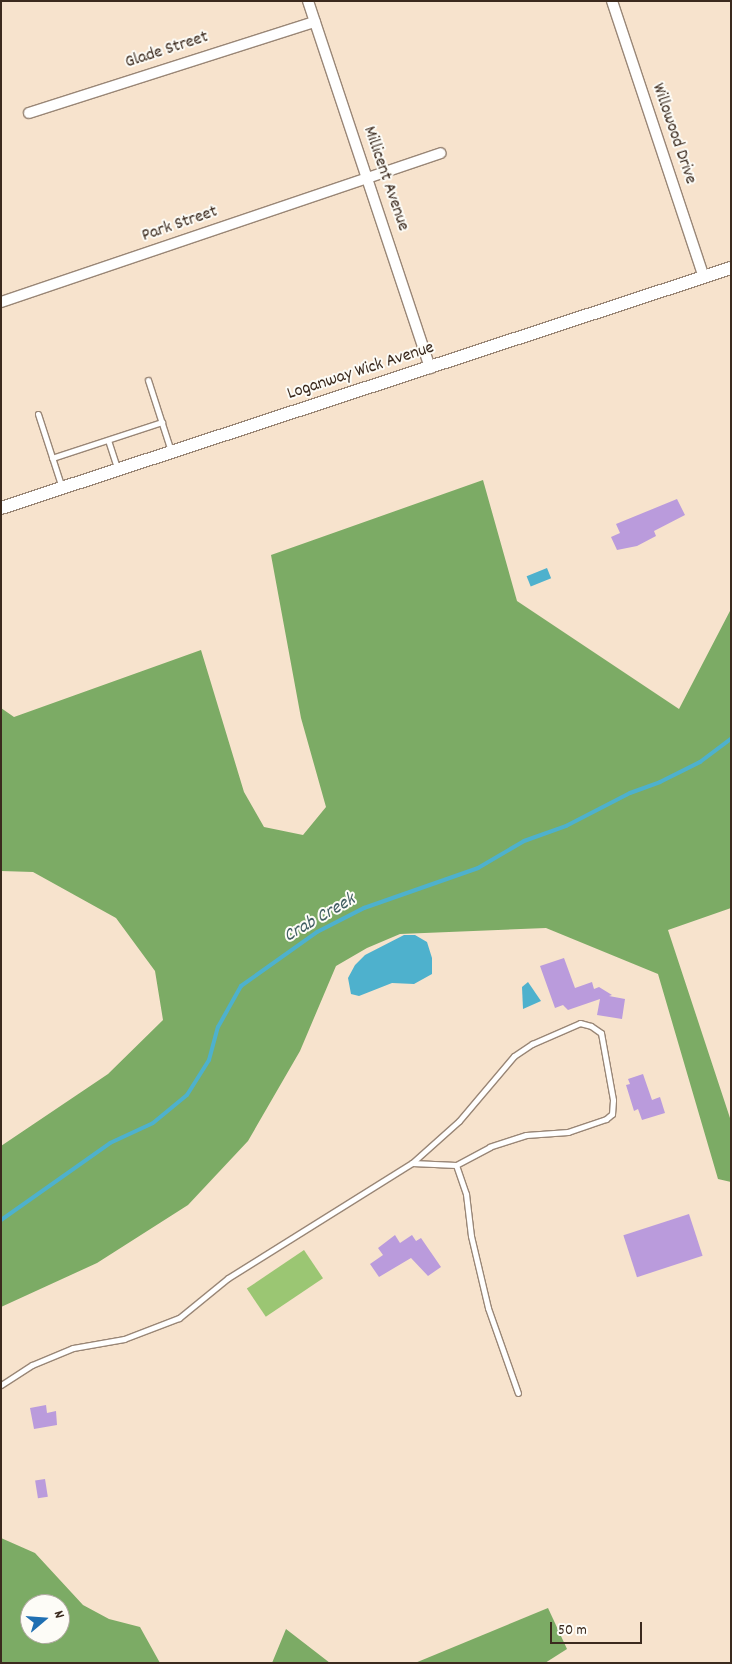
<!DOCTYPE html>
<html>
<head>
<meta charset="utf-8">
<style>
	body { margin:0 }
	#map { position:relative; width:732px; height:1664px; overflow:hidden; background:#f7e3cd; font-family:Dekko,sans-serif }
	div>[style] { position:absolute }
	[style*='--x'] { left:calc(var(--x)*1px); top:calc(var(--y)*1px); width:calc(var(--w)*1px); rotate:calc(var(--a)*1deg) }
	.green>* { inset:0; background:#9bc673; transform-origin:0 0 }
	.forest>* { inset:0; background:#7cab65 }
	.water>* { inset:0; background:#4eb1cd; transform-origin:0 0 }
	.stream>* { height:4px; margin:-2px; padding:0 2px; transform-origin:2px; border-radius:2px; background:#4eb1cd }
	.building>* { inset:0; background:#ba9bdc; transform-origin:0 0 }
	.roads { filter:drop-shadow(1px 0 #998676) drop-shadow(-1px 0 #998676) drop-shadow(0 1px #998676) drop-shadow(0 -1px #998676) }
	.service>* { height:5px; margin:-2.5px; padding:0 2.5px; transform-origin:2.5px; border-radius:2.5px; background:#fff }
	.minor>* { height:10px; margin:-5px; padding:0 5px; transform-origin:5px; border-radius:5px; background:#fff }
	.tertiary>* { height:12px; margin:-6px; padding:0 6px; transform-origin:6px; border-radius:6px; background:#fff }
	span { translate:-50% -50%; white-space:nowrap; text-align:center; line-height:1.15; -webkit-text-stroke:4px #fdfcf7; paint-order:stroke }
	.street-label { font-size:18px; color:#3b2a1e }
	.water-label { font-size:19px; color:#436064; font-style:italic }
	.frame { position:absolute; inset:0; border:2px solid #3b2a1e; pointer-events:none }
	.north { position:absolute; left:20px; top:1594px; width:50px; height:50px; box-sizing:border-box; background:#fdfcf7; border:1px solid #afa8a0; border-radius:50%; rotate:72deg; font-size:14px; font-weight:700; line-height:20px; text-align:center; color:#3b2a1e }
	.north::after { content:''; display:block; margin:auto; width:18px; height:22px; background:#1f6fb2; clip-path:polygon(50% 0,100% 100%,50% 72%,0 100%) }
	.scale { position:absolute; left:550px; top:1622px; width:92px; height:22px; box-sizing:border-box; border:2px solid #3b2a1e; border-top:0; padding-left:6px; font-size:15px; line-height:18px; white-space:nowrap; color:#3b2a1e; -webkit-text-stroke:4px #fdfcf7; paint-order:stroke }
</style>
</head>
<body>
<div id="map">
	<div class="green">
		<i style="left:304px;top:1250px;width:34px;height:69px;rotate:56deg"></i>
	</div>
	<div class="forest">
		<i style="clip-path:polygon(483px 480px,517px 601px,679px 709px,731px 609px,731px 908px,668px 930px,731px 1121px,731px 1182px,718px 1179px,658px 974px,546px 928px,400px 934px,367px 948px,336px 966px,300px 1051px,248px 1141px,188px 1205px,97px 1263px,1px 1307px,1px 1146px,108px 1074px,163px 1020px,155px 971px,116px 918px,33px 872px,1px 871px,1px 708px,14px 717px,201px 650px,244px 792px,264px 827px,303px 835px,326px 807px,301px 718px,271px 555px)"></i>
		<i style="clip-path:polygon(evenodd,1px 1538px,35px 1553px,83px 1605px,109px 1619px,140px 1627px,160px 1663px,1px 1663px,1px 1538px,30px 1604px,60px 1604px,60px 1634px,30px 1634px,30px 1604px)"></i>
		<i style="clip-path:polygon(548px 1608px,567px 1649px,545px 1663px,415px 1663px)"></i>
		<i style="clip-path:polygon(286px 1629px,330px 1663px,331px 1663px,272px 1663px)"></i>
	</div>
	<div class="water">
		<i style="left:547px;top:568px;width:11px;height:22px;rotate:68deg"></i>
		<i style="clip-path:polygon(404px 935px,415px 935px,427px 942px,432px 958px,432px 974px,414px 984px,392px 983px,359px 996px,351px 994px,348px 978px,355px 965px,365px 955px)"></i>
		<i style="clip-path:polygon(528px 982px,541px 1001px,523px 1009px,522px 987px)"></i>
	</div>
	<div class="stream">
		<i style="--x:1;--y:1220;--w:133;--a:-35.2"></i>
		<i style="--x:110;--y:1143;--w:47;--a:-24.9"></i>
		<i style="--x:153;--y:1123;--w:44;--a:-39.5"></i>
		<i style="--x:187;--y:1095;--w:41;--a:-57.8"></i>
		<i style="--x:209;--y:1060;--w:34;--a:-75"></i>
		<i style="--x:218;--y:1027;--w:47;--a:-60.7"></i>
		<i style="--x:241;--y:986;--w:93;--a:-35.4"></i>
		<i style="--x:317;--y:932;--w:53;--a:-27.1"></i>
		<i style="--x:364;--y:908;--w:121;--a:-19.3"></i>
		<i style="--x:478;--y:868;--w:53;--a:-30.4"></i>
		<i style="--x:524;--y:841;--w:45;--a:-19.7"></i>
		<i style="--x:566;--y:826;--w:72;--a:-27.3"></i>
		<i style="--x:630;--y:793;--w:32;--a:-20"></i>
		<i style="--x:660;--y:782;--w:45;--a:-26.6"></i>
		<i style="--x:700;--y:762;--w:39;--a:-37"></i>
	</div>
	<div class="building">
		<i style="clip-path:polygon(677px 499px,685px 515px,654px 531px,656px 536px,637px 546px,617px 550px,611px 537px,620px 533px,616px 524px)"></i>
		<i style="clip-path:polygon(564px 958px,575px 988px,592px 982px,594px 989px,599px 987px,612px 995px,609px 996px,625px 999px,622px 1019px,597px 1015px,600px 999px,568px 1010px,563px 1005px,555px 1008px,540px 966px)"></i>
		<i style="clip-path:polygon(643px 1074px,652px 1100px,660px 1097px,665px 1113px,642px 1120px,638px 1109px,634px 1111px,626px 1085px,630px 1084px,628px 1079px)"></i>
		<i style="left:689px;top:1214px;width:44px;height:69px;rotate:72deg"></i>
		<i style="clip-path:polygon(395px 1235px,400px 1243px,412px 1235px,416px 1241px,421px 1238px,441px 1267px,428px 1276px,411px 1258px,379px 1277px,370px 1264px,383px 1255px,378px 1248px)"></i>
		<i style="clip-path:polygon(46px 1405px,47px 1413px,56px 1411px,57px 1425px,34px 1429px,30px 1408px)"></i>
		<i style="left:45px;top:1479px;width:18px;height:10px;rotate:81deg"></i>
	</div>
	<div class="roads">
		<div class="service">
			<i style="--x:148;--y:380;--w:75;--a:72.1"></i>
			<i style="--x:38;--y:414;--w:78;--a:72"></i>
			<i style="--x:108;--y:440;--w:29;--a:72"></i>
			<i style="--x:52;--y:458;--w:116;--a:-18.1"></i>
			<i style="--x:456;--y:1165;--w:31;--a:71"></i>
			<i style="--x:466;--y:1194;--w:42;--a:83.2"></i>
			<i style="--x:471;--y:1236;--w:74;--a:76.7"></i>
			<i style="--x:488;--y:1308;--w:90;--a:70.6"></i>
			<i style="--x:1;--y:1385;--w:37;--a:-33"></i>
			<i style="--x:32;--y:1365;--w:44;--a:-22.5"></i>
			<i style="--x:73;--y:1348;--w:52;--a:-10"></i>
			<i style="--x:124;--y:1339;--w:59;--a:-20.9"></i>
			<i style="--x:179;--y:1318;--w:63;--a:-39.2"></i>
			<i style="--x:228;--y:1278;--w:217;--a:-32"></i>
			<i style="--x:412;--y:1163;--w:63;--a:-41.8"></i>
			<i style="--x:459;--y:1121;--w:85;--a:-49.8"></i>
			<i style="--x:514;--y:1056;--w:22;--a:-34"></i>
			<i style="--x:532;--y:1044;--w:52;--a:-23.6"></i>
			<i style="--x:580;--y:1023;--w:11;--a:15"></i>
			<i style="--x:591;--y:1026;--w:12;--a:35"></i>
			<i style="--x:601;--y:1033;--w:68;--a:79.8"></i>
			<i style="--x:613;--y:1100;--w:14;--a:94"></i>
			<i style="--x:612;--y:1114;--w:8;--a:140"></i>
			<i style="--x:606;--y:1119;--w:40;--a:161.1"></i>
			<i style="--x:568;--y:1132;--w:42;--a:175.9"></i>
			<i style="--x:526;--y:1135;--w:38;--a:162"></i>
			<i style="--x:490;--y:1147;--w:38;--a:152"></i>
			<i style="--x:456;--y:1165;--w:44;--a:-177.4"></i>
		</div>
		<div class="minor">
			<i style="--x:308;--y:1;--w:387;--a:71.6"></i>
			<i style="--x:612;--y:1;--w:291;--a:71.6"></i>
			<i style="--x:29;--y:113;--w:300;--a:-17.7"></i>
			<i style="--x:1;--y:302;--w:464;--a:-18.7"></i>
		</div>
		<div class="tertiary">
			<i style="--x:1;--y:508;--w:768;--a:-18.2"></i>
		</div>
	</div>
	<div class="street-label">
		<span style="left:167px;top:51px;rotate:-18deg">Glade Street</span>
		<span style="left:673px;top:134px;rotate:71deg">Willowood Drive</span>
		<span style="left:385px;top:179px;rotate:71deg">Millicent Avenue</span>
		<span style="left:180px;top:225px;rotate:-19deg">Park Street</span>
		<span style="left:361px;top:372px;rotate:-18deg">Loganway Wick Avenue</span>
	</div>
	<div class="water-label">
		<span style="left:320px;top:919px;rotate:-30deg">Crab Creek</span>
	</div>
	<div class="frame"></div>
	<div class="north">N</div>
	<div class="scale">50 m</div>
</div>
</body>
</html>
